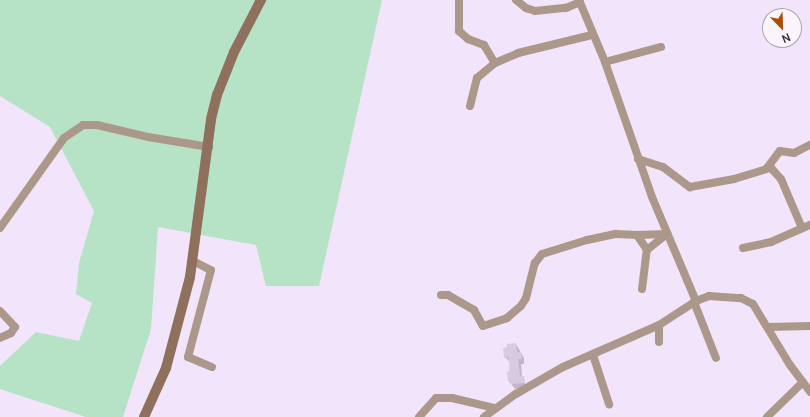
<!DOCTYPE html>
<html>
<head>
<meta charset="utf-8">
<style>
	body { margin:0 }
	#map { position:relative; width:810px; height:417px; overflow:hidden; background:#f2e4fa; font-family:Manrope,sans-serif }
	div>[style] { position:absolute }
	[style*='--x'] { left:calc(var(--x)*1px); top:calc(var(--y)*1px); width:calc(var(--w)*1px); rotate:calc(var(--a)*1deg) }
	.green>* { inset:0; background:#b6e2c6 }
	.shadow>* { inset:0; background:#0003 }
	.building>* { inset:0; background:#d8cadf }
	.street>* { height:8px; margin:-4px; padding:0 4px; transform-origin:4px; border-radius:4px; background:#ac988a }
	.secondary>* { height:10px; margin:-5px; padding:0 5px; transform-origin:5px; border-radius:5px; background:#8e705d }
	span { translate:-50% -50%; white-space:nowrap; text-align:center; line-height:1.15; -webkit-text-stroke:4px #faf5fd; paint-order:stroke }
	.north { position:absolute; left:762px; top:8px; width:40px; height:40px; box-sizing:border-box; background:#faf5fd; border:1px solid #a9a4ac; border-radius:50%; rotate:157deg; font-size:11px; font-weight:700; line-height:16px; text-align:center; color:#302a33 }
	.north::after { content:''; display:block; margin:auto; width:14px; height:18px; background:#ac4d00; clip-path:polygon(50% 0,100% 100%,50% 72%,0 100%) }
</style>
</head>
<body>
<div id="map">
	<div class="green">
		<i style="clip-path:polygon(0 0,382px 0,319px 286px,266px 286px,256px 245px,158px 227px,151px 329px,123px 417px,86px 417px,0 389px,0 366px,36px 332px,79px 341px,92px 303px,76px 294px,79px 263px,94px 211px,50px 127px,0 96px)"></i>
	</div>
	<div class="shadow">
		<i style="clip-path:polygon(516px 344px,524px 358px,524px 364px,521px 364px,522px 377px,527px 388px,515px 389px,509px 381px,510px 362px,505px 357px)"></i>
	</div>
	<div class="building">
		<i style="clip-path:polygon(516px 343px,517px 352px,521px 352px,522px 359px,518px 359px,520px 376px,524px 376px,525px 383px,511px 384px,511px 381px,508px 381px,507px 372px,510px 371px,509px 360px,508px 357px,504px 358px,503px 348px,507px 347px,507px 344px)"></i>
	</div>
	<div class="street">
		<i style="--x:459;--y:0;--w:31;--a:90"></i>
		<i style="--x:459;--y:31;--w:12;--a:42"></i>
		<i style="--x:468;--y:39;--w:17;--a:21"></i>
		<i style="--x:484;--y:45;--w:21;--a:59"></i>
		<i style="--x:516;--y:0;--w:13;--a:39"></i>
		<i style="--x:526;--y:8;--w:9;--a:18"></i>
		<i style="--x:535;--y:11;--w:31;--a:-6"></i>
		<i style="--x:566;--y:8;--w:15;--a:-23"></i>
		<i style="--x:579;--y:0;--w:67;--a:67.2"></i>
		<i style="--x:605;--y:62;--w:143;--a:70.8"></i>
		<i style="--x:652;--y:197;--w:113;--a:67.1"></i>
		<i style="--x:605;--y:62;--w:58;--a:-15"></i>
		<i style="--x:470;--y:106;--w:29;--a:-76"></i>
		<i style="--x:477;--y:78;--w:23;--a:-40"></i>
		<i style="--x:495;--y:63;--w:25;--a:-23"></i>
		<i style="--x:518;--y:53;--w:76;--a:-13.7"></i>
		<i style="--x:638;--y:159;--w:26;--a:18"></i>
		<i style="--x:663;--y:167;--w:34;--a:37"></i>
		<i style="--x:690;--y:187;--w:45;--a:-10.3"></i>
		<i style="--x:734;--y:179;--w:39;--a:-17"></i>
		<i style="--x:771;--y:168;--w:15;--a:48"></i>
		<i style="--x:781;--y:179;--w:53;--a:66.8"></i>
		<i style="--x:767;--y:168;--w:21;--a:-53"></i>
		<i style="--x:780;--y:151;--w:14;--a:8"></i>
		<i style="--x:794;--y:153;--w:18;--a:-27"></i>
		<i style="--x:0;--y:228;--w:110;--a:-54.6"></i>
		<i style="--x:64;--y:138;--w:23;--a:-34"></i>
		<i style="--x:83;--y:125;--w:14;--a:0"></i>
		<i style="--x:97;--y:125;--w:52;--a:13.2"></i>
		<i style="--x:148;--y:137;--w:62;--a:9.3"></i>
		<i style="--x:637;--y:235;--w:30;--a:-2"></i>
		<i style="--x:743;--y:248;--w:29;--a:-12"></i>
		<i style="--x:771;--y:242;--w:43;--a:-23.6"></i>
		<i style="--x:193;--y:261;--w:20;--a:27"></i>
		<i style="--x:211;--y:270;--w:90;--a:104.8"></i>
		<i style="--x:188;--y:357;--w:26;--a:23"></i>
		<i style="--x:642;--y:289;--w:39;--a:-83"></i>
		<i style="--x:441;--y:295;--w:7;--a:0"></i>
		<i style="--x:448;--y:295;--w:30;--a:30"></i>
		<i style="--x:474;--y:310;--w:18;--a:61"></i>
		<i style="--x:483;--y:326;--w:25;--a:-18"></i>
		<i style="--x:507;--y:318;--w:18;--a:-41"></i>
		<i style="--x:521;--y:306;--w:9;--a:-58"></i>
		<i style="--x:526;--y:298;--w:36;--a:-76"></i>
		<i style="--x:535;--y:263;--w:11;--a:-52"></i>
		<i style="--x:542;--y:254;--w:47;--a:-17.3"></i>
		<i style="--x:587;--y:240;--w:30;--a:-12"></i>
		<i style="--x:616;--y:234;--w:21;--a:3"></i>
		<i style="--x:637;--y:235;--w:18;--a:56"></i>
		<i style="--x:647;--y:250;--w:26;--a:-39"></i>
		<i style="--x:694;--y:302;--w:60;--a:68.6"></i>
		<i style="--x:0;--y:311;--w:22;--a:47"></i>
		<i style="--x:15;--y:327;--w:7;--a:124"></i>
		<i style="--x:11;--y:333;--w:12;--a:156"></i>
		<i style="--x:659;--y:325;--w:17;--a:90"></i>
		<i style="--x:768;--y:327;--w:42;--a:-1.4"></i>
		<i style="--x:593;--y:355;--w:52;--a:71.9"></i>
		<i style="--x:419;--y:417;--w:25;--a:-48"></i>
		<i style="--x:436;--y:398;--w:16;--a:0"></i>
		<i style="--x:452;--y:398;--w:43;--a:13.4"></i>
		<i style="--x:484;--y:417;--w:39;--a:-36"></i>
		<i style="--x:516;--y:394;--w:54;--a:-29.9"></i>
		<i style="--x:563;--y:367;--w:105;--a:-23.6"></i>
		<i style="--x:659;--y:325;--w:44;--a:-33"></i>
		<i style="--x:696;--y:301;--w:14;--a:-21"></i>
		<i style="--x:709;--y:296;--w:32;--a:4"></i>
		<i style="--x:741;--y:298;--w:13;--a:27"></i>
		<i style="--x:753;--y:304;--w:71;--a:58.8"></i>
		<i style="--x:790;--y:365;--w:34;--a:53"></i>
		<i style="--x:767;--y:417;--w:50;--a:-44.2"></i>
	</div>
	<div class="secondary">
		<i style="--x:144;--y:417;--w:54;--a:-65.8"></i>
		<i style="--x:166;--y:368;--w:94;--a:-75.2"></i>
		<i style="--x:190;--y:277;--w:159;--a:-82.4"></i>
		<i style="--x:211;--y:119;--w:25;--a:-76"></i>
		<i style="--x:217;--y:95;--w:46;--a:-68.4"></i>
		<i style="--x:234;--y:52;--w:59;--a:-62.6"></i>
	</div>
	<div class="north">N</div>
</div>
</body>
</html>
